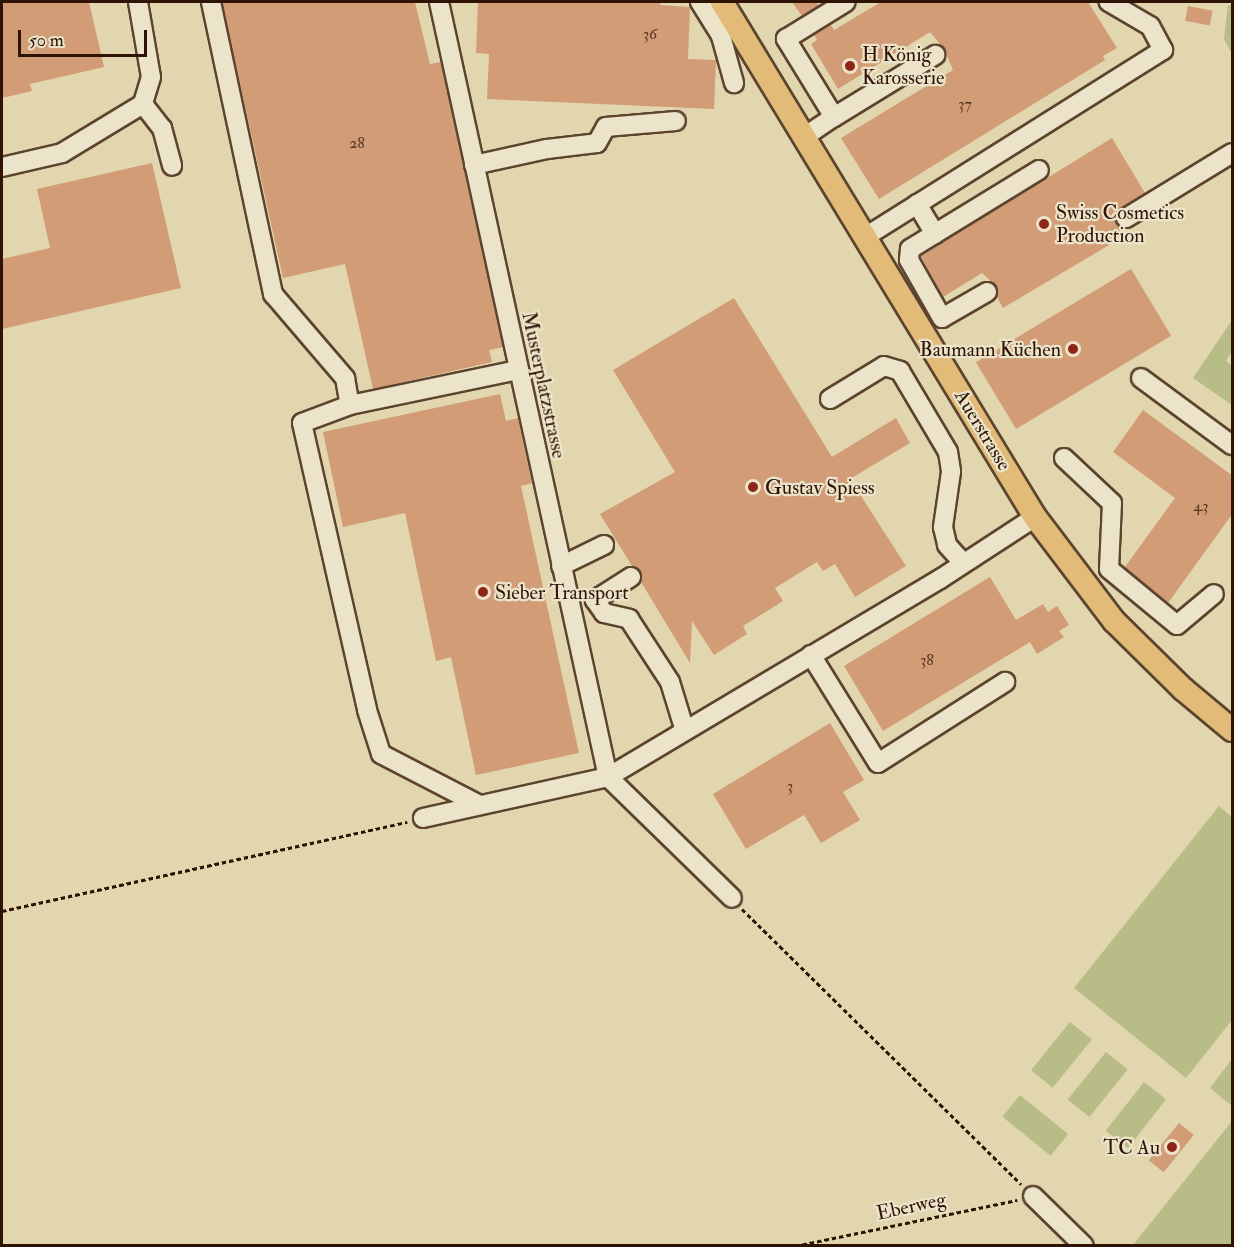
<!DOCTYPE html>
<html>
<head>
<meta charset="utf-8">
<style>
	body { margin:0 }
	#map { position:relative; width:1234px; height:1247px; overflow:hidden; background:#e2d6ae; font-family:"IM FELL Double Pica",serif }
	div>[style] { position:absolute }
	[style*='--x'] { left:calc(var(--x)*1px); top:calc(var(--y)*1px); width:calc(var(--w)*1px); rotate:calc(var(--a)*1deg) }
	.green>* { inset:0; background:#b8bc87; transform-origin:0 0 }
	.building>* { inset:0; background:#d19c76; transform-origin:0 0 }
	.path>* { height:3px; margin-top:-1.5px; transform-origin:0; background:repeating-linear-gradient(90deg,#2f1305 0 4.5px,transparent 0 7.5px) }
	.roads { filter:drop-shadow(2px 0 #5c442f) drop-shadow(-2px 0 #5c442f) drop-shadow(0 2px #5c442f) drop-shadow(0 -2px #5c442f) }
	.minor>* { height:18px; margin:-9px; padding:0 9px; transform-origin:9px; border-radius:9px; background:#ece4ca }
	.major>* { height:22px; margin:-11px; padding:0 11px; transform-origin:11px; border-radius:11px; background:#e1bb77 }
	.dots>* { width:16px; height:16px; translate:-50% -50%; box-sizing:border-box; border:3px solid #ece4ca; border-radius:50% }
	span { translate:-50% -50%; white-space:nowrap; text-align:center; line-height:1.15; -webkit-text-stroke:4.5px #ece4ca; paint-order:stroke }
	.number-label { font-size:16px; color:#583521 }
	.number-label span { -webkit-text-stroke-width:0 }
	.poi-label { font-size:20px; color:#2f1305 }
	.left { translate:0 -50%; text-align:left }
	.right { translate:-100% -50%; text-align:right }
	.street-label { font-size:20px; color:#2f1305 }
	.frame { position:absolute; inset:0; border:3px solid #2f1305; pointer-events:none }
	.scale { position:absolute; left:18px; top:30px; width:129px; height:27px; box-sizing:border-box; border:3px solid #2f1305; border-top:0; padding-left:8px; font-size:18px; line-height:21px; white-space:nowrap; color:#2f1305; -webkit-text-stroke:4px #ece4ca; paint-order:stroke }
</style>
</head>
<body>
<div id="map">
	<div class="green">
		<i style="clip-path:polygon(1228px 5px,1232px 6px,1232px 54px,1224px 39px)"></i>
		<i style="clip-path:polygon(1232px 320px,1232px 351px,1226px 361px,1232px 366px,1232px 405px,1193px 378px)"></i>
		<i style="clip-path:polygon(1219px 806px,1232px 817px,1232px 1020px,1186px 1078px,1074px 988px)"></i>
		<i style="left:1070px;top:1022px;width:28px;height:62px;rotate:39deg"></i>
		<i style="left:1106px;top:1052px;width:28px;height:61px;rotate:39deg"></i>
		<i style="clip-path:polygon(1232px 1059px,1232px 1106px,1210px 1088px)"></i>
		<i style="left:1144px;top:1082px;width:28px;height:62px;rotate:38deg"></i>
		<i style="left:1020px;top:1095px;width:62px;height:28px;rotate:39deg"></i>
		<i style="clip-path:polygon(1232px 1121px,1232px 1245px,1133px 1245px)"></i>
	</div>
	<div class="building">
		<i style="clip-path:polygon(2px 2px,89px 2px,104px 67px,30px 84px,32px 91px,2px 98px)"></i>
		<i style="clip-path:polygon(222px 2px,415px 2px,430px 64px,441px 62px,503px 347px,489px 350px,492px 362px,373px 389px,345px 264px,283px 278px)"></i>
		<i style="clip-path:polygon(478px 2px,661px 2px,660px 5px,690px 7px,688px 59px,716px 60px,714px 109px,487px 99px,489px 54px,476px 53px)"></i>
		<i style="clip-path:polygon(792px 2px,816px 2px,819px 6px,802px 16px)"></i>
		<i style="clip-path:polygon(881px 2px,1088px 2px,1117px 48px,1103px 56px,1105px 60px,879px 199px,841px 138px,953px 70px,944px 49px,930px 32px,838px 89px,811px 44px,817px 40px,814px 35px,831px 25px,834px 30px)"></i>
		<i style="left:1188px;top:6px;width:25px;height:15px;rotate:11deg"></i>
		<i style="clip-path:polygon(1112px 138px,1145px 193px,1113px 213px,1126px 235px,1003px 308px,997px 297px,996px 286px,982px 273px,943px 297px,921px 256px)"></i>
		<i style="clip-path:polygon(152px 163px,181px 288px,2px 329px,2px 259px,50px 248px,37px 189px)"></i>
		<i style="left:1131px;top:269px;width:78px;height:181px;rotate:59deg"></i>
		<i style="clip-path:polygon(734px 298px,832px 457px,896px 418px,910px 443px,850px 479px,906px 566px,855px 597px,835px 564px,823px 571px,817px 562px,775px 588px,783px 601px,743px 626px,747px 634px,714px 655px,692px 621px,690px 663px,641px 582px,641px 571px,632px 566px,600px 514px,675px 472px,613px 370px)"></i>
		<i style="clip-path:polygon(500px 394px,506px 421px,518px 418px,532px 483px,521px 486px,579px 753px,476px 775px,451px 657px,436px 661px,405px 513px,343px 527px,323px 432px)"></i>
		<i style="clip-path:polygon(1143px 410px,1233px 476px,1233px 513px,1168px 603px,1125px 567px,1175px 498px,1113px 452px)"></i>
		<i style="clip-path:polygon(990px 577px,1016px 620px,1043px 604px,1048px 612px,1057px 606px,1069px 625px,1059px 631px,1064px 637px,1037px 654px,1030px 642px,883px 731px,844px 666px)"></i>
		<i style="clip-path:polygon(830px 723px,864px 780px,843px 792px,860px 820px,821px 843px,804px 815px,746px 849px,713px 794px)"></i>
		<i style="left:1179px;top:1123px;width:19px;height:48px;rotate:39deg"></i>
	</div>
	<div class="path">
		<i style="--x:742;--y:909;--w:392;--a:44.6"></i>
		<i style="--x:2;--y:911;--w:415;--a:-12.4"></i>
		<i style="--x:795;--y:1246;--w:227;--a:-11.7"></i>
	</div>
	<div class="roads">
		<div class="minor">
			<i style="--x:138;--y:2;--w:76;--a:80.2"></i>
			<i style="--x:151;--y:77;--w:28;--a:107"></i>
			<i style="--x:211;--y:2;--w:299;--a:78"></i>
			<i style="--x:273;--y:294;--w:111;--a:49.4"></i>
			<i style="--x:345;--y:378;--w:27;--a:80"></i>
			<i style="--x:350;--y:405;--w:172;--a:-11.8"></i>
			<i style="--x:439;--y:2;--w:793;--a:77.7"></i>
			<i style="--x:608;--y:777;--w:387;--a:-30.8"></i>
			<i style="--x:940;--y:579;--w:113;--a:-33.1"></i>
			<i style="--x:700;--y:2;--w:40;--a:58"></i>
			<i style="--x:721;--y:36;--w:49;--a:74.5"></i>
			<i style="--x:834;--y:117;--w:119;--a:-31.5"></i>
			<i style="--x:804;--y:137;--w:36;--a:-34"></i>
			<i style="--x:834;--y:117;--w:92;--a:-121.6"></i>
			<i style="--x:786;--y:39;--w:70;--a:-31.7"></i>
			<i style="--x:474;--y:165;--w:75;--a:-12.4"></i>
			<i style="--x:547;--y:149;--w:50;--a:-6.8"></i>
			<i style="--x:597;--y:143;--w:18;--a:-61"></i>
			<i style="--x:606;--y:127;--w:70;--a:-4.9"></i>
			<i style="--x:2;--y:167;--w:62;--a:-13.1"></i>
			<i style="--x:62;--y:153;--w:95;--a:-31.2"></i>
			<i style="--x:143;--y:104;--w:31;--a:52"></i>
			<i style="--x:162;--y:128;--w:39;--a:75"></i>
			<i style="--x:917;--y:204;--w:35;--a:59"></i>
			<i style="--x:1126;--y:218;--w:124;--a:-31.5"></i>
			<i style="--x:865;--y:237;--w:352;--a:-32.1"></i>
			<i style="--x:1163;--y:50;--w:27;--a:-118"></i>
			<i style="--x:1150;--y:26;--w:48;--a:-149.7"></i>
			<i style="--x:987;--y:292;--w:52;--a:150"></i>
			<i style="--x:942;--y:318;--w:67;--a:-119.6"></i>
			<i style="--x:909;--y:260;--w:11;--a:-85"></i>
			<i style="--x:910;--y:249;--w:151;--a:-31.5"></i>
			<i style="--x:1141;--y:378;--w:113;--a:36.4"></i>
			<i style="--x:830;--y:399;--w:63;--a:-31.4"></i>
			<i style="--x:884;--y:366;--w:17;--a:17"></i>
			<i style="--x:900;--y:371;--w:94;--a:59.3"></i>
			<i style="--x:948;--y:452;--w:20;--a:81"></i>
			<i style="--x:951;--y:472;--w:56;--a:98.3"></i>
			<i style="--x:943;--y:527;--w:18;--a:77"></i>
			<i style="--x:947;--y:545;--w:24;--a:48"></i>
			<i style="--x:350;--y:405;--w:51;--a:159.4"></i>
			<i style="--x:302;--y:423;--w:294;--a:77.2"></i>
			<i style="--x:367;--y:710;--w:46;--a:72.3"></i>
			<i style="--x:381;--y:754;--w:111;--a:27.3"></i>
			<i style="--x:1064;--y:458;--w:66;--a:43.2"></i>
			<i style="--x:1112;--y:503;--w:66;--a:92.6"></i>
			<i style="--x:1109;--y:569;--w:88;--a:39.5"></i>
			<i style="--x:1177;--y:625;--w:48;--a:-40"></i>
			<i style="--x:561;--y:566;--w:48;--a:-26"></i>
			<i style="--x:631;--y:577;--w:43;--a:147.4"></i>
			<i style="--x:595;--y:600;--w:16;--a:55"></i>
			<i style="--x:604;--y:613;--w:26;--a:13"></i>
			<i style="--x:629;--y:619;--w:75;--a:56.9"></i>
			<i style="--x:670;--y:682;--w:51;--a:73"></i>
			<i style="--x:811;--y:655;--w:127;--a:58.2"></i>
			<i style="--x:878;--y:763;--w:151;--a:-32.5"></i>
			<i style="--x:423;--y:818;--w:189;--a:-12.5"></i>
			<i style="--x:608;--y:777;--w:173;--a:44.3"></i>
			<i style="--x:1033;--y:1196;--w:71;--a:44.4"></i>
		</div>
		<div class="major">
			<i style="--x:722;--y:2;--w:603;--a:58.71"></i>
			<i style="--x:1035;--y:517;--w:131;--a:52.8"></i>
			<i style="--x:1114;--y:621;--w:97;--a:44.6"></i>
			<i style="--x:1183;--y:689;--w:64;--a:39.9"></i>
		</div>
	</div>
	<div class="dots">
		<i style="left:850px;top:66px;background:#8f2418"></i>
		<i style="left:1044px;top:224px;background:#8f2418"></i>
		<i style="left:1073px;top:349px;background:#8f2418"></i>
		<i style="left:753px;top:487px;background:#8f2418"></i>
		<i style="left:483px;top:592px;background:#8f2418"></i>
		<i style="left:1172px;top:1147px;background:#8f2418"></i>
	</div>
	<div class="number-label">
		<span style="left:650px;top:34px">36</span>
		<span style="left:965px;top:104px">37</span>
		<span style="left:357px;top:143px">28</span>
		<span style="left:1201px;top:506px">43</span>
		<span style="left:927px;top:660px">38</span>
		<span style="left:790px;top:786px">3</span>
	</div>
	<div class="poi-label">
		<span class="left" style="left:862px;top:66px">H König<br>Karosserie</span>
		<span class="left" style="left:1056px;top:224px">Swiss Cosmetics<br>Production</span>
		<span class="right" style="left:1061px;top:349px">Baumann Küchen</span>
		<span class="left" style="left:765px;top:487px">Gustav Spiess</span>
		<span class="left" style="left:495px;top:592px">Sieber Transport</span>
		<span class="right" style="left:1160px;top:1147px">TC Au</span>
	</div>
	<div class="street-label">
		<span style="left:544px;top:385px;rotate:78deg">Musterplatzstrasse</span>
		<span style="left:983px;top:430px;rotate:59deg">Auerstrasse</span>
		<span style="left:911px;top:1206px;rotate:-12deg">Eberweg</span>
	</div>
	<div class="frame"></div>
	<div class="scale">50 m</div>
</div>
</body>
</html>
